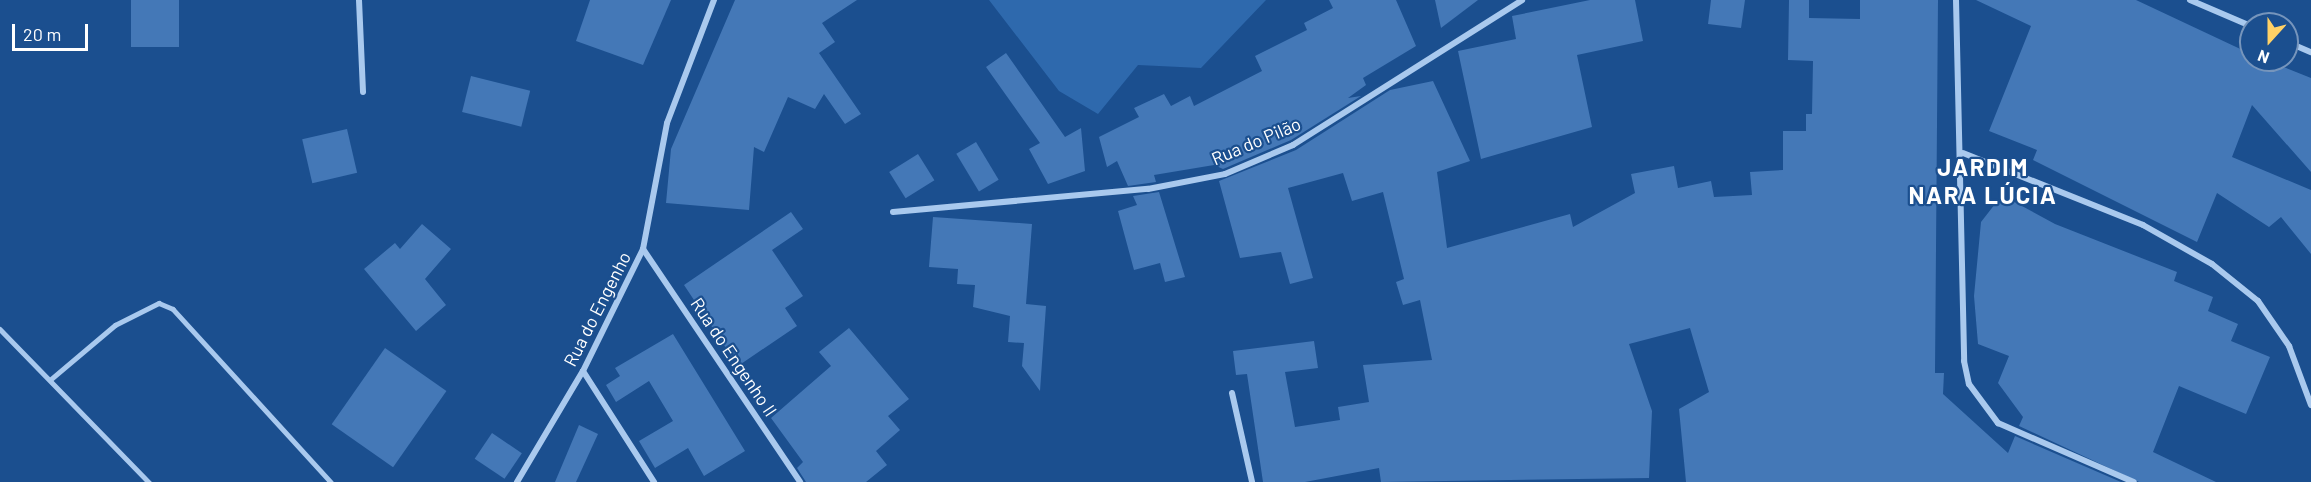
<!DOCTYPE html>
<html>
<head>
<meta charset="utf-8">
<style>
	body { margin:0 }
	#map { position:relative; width:2311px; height:482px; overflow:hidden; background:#1b4f8f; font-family:Barlow,sans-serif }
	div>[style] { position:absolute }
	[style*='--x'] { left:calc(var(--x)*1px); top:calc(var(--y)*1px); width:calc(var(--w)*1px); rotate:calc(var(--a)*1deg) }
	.green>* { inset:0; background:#2e69ad }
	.building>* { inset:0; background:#4478b7; transform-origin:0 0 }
	.service>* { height:4.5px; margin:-2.25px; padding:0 2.25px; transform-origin:2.25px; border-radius:2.25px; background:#a9c9ee }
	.minor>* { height:6px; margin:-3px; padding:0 3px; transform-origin:3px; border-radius:3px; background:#a9c9ee }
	span { translate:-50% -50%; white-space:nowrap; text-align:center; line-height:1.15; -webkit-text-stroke:4.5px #1b4f8f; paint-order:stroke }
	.street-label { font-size:18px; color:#fff }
	.district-label { font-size:24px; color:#fff; font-weight:700; letter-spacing:1.5px }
	.north { position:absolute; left:2239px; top:12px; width:60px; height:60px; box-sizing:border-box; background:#1b4f8f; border:2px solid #7695bc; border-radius:50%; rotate:201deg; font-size:16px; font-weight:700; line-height:24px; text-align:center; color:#fff }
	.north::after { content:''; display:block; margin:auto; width:21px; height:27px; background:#ffd166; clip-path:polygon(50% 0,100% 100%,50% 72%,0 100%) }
	.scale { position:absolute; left:12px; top:24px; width:76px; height:27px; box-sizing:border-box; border:3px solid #fff; border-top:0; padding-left:8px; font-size:18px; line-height:21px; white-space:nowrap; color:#fff; -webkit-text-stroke:4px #1b4f8f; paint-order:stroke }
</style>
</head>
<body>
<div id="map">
	<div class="green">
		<i style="clip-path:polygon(989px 0,1266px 0,1201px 68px,1138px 65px,1098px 114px,1059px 91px)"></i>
	</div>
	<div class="building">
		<i style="left:131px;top:0;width:48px;height:47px"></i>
		<i style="clip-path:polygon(590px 0,671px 0,643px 65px,576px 41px)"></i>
		<i style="clip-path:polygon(735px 0,857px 0,822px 23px,835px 42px,819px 53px,861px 114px,845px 124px,824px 94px,815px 109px,788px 97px,764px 152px,754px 147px,749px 210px,666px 203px,671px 149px)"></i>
		<i style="clip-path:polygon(1329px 0,1396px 0,1416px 46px,1363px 78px,1366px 85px,1348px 98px,1361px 96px,1291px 140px,1223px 169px,1214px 165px,1154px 175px,1156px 182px,1128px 186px,1117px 161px,1107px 167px,1099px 137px,1139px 117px,1134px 108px,1164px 94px,1171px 106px,1190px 96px,1194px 106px,1262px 71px,1255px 56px,1307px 30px,1304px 23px,1333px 8px)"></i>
		<i style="clip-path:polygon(1435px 0,1478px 0,1441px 28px)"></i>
		<i style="clip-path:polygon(1590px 0,1635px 0,1643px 41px,1577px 55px,1592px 127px,1481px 159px,1458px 51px,1516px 39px,1512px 16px)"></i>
		<i style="clip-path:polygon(1711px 0,1745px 0,1741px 28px,1708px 24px)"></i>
		<i style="clip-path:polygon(1789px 0,1809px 0,1809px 18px,1860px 19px,1860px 0,1938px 0,1935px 373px,1944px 373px,1943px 394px,2008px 453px,2015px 436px,2121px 482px,1686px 482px,1679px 409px,1709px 392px,1690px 328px,1629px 344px,1652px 411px,1649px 478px,1381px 482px,1379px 468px,1305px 482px,1263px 482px,1247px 374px,1236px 375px,1233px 351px,1314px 341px,1318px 368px,1285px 372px,1295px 427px,1340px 420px,1338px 407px,1369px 402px,1363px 365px,1432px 360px,1420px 300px,1403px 305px,1396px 282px,1404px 279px,1383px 192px,1352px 201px,1343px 173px,1288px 188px,1313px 278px,1290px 284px,1281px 252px,1240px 258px,1219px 181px,1296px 150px,1390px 90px,1433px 81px,1470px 161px,1437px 172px,1447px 248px,1570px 214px,1573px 227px,1635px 193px,1631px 174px,1674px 166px,1678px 188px,1711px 181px,1714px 197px,1752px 195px,1750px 172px,1783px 170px,1783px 131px,1806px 131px,1806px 114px,1812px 114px,1813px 61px,1788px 60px)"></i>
		<i style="clip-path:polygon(1976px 0,2136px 0,2251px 54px,2251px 60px,2266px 60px,2311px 78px,2311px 172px,2252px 105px,2232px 157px,2311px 190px,2311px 254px,2281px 217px,2269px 227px,2217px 193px,2197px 242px,2033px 160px,2037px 150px,1989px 131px,2031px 26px)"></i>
		<i style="clip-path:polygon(1006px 53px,1065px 137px,1081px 128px,1085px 171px,1048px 184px,1029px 149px,1040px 143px,986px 67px)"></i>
		<i style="left:471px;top:76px;width:61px;height:37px;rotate:14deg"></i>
		<i style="left:347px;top:129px;width:45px;height:46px;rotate:77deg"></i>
		<i style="left:976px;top:142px;width:44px;height:23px;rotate:59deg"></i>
		<i style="left:918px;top:154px;width:31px;height:34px;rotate:58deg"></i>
		<i style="clip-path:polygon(1159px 192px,1185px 277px,1165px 282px,1160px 263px,1134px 270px,1118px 211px,1137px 205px,1133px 196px)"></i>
		<i style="clip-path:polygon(2009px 199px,2055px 224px,2177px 272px,2174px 281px,2213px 297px,2208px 311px,2238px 324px,2231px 341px,2270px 357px,2246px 414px,2179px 386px,2153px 452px,2216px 482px,2139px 482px,2019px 426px,2023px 417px,1998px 383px,2009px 356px,1978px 344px,1974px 296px,1981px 222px,1995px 204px)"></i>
		<i style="clip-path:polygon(791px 212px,803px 229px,772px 250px,803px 296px,785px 308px,797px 326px,738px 366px,684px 285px)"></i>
		<i style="clip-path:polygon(933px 217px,1032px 224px,1026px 304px,1046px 306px,1040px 391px,1022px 366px,1024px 343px,1008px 342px,1010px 316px,973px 307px,975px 285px,957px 284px,958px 269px,929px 267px)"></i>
		<i style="clip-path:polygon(422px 224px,451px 249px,425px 279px,446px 305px,416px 331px,364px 269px,395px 243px,400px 249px)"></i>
		<i style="clip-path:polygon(849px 328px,909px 399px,888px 416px,900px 430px,876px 451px,887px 465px,866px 482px,806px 482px,797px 468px,803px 462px,771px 418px,831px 366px,819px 352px)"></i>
		<i style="clip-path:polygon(673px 334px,745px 451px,704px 476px,688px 448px,655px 468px,639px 441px,673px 421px,649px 381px,616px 402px,606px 385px,620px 376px,615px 368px)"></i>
		<i style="left:385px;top:348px;width:75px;height:93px;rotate:35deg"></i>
		<i style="clip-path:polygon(579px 425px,598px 434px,576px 482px,555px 482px)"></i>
		<i style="left:492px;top:433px;width:36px;height:31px;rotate:34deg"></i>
	</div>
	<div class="service">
		<i style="--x:0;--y:329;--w:214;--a:45.8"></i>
		<i style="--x:50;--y:380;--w:85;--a:-40.2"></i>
		<i style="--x:115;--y:325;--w:49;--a:-26.6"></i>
		<i style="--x:159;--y:303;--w:15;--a:23"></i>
		<i style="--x:173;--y:309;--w:234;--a:47.6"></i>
	</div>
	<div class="minor">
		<i style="--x:359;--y:0;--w:92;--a:87.5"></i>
		<i style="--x:1956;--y:0;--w:361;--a:88.7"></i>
		<i style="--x:1964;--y:361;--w:24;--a:78"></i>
		<i style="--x:1969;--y:384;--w:49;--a:53.4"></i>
		<i style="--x:1998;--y:423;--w:148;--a:23.5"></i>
		<i style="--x:2190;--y:0;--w:66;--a:23.1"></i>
		<i style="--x:2287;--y:42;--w:26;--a:23"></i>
		<i style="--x:1963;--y:153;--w:194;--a:21.8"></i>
		<i style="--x:2143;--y:225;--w:79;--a:29.5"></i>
		<i style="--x:2212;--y:264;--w:59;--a:38.8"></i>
		<i style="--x:2258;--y:301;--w:55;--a:55.4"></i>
		<i style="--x:2289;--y:346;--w:63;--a:69.6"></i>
		<i style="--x:893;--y:212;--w:256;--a:-5.2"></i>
		<i style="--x:1148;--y:189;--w:78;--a:-11"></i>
		<i style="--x:1225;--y:174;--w:74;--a:-23.1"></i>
		<i style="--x:1293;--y:145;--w:271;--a:-32.3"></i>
		<i style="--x:643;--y:249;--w:281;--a:56"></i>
		<i style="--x:583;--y:371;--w:132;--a:57.4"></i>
		<i style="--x:1232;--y:393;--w:91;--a:77.3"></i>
		<i style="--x:517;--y:482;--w:129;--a:-59.3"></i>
		<i style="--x:583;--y:371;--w:136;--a:-63.8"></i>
		<i style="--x:643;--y:249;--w:128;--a:-79.2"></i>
		<i style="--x:667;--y:123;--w:132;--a:-69.1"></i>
	</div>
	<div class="street-label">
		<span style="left:1256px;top:141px;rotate:-23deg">Rua do Pilão</span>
		<span style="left:597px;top:309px;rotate:-63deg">Rua do Engenho</span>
		<span style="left:734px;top:357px;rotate:56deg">Rua do Engenho II</span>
	</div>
	<div class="district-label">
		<span style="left:1983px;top:181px">JARDIM<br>NARA LÚCIA</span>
	</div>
	<div class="north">N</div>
	<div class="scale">20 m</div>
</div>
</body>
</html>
